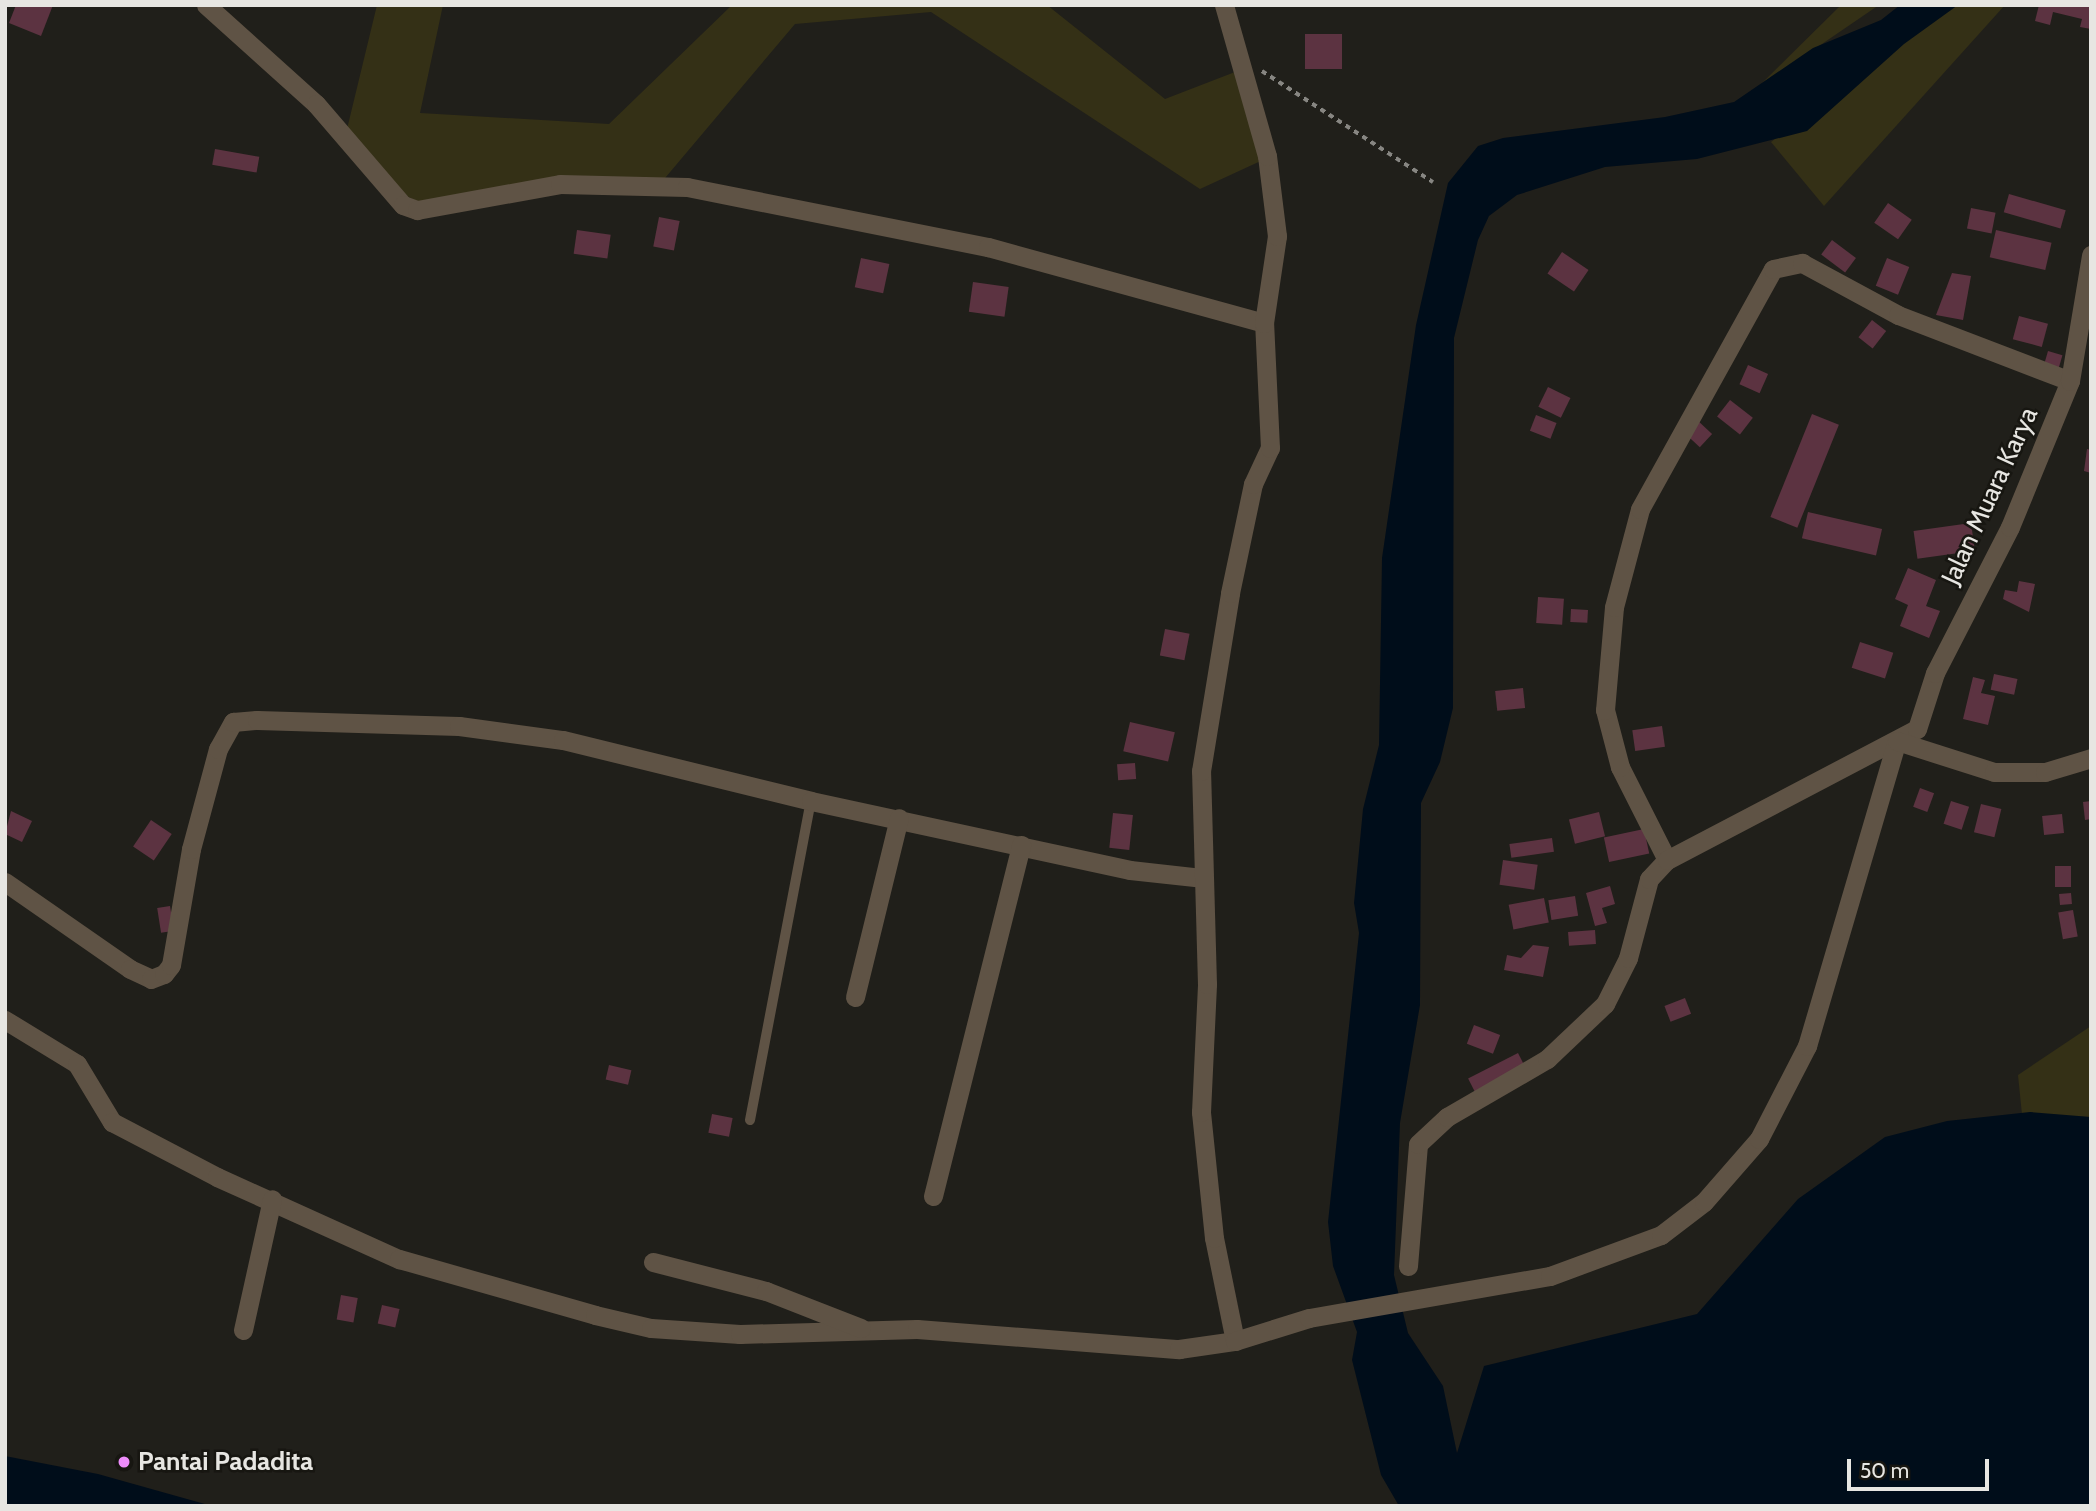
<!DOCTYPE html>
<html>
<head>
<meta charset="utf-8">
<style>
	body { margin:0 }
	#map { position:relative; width:2096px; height:1511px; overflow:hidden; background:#201f1a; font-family:Cabin,sans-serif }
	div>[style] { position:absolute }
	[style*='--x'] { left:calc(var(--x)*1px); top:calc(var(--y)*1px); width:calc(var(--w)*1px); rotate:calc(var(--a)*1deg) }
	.green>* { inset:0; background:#343016 }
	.water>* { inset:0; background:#000d1a }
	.building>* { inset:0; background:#5c3341; transform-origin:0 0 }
	.path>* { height:3.5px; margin-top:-1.75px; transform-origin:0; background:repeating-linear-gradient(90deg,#878682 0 5px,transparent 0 10px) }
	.service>* { height:10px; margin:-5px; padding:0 5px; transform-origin:5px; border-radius:5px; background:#5f5345 }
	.minor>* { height:19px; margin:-9.5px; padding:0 9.5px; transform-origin:9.5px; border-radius:9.5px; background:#5f5345 }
	.tertiary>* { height:19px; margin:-9.5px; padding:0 9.5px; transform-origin:9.5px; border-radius:9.5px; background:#5f5345 }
	.dots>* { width:19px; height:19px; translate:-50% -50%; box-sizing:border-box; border:4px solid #171611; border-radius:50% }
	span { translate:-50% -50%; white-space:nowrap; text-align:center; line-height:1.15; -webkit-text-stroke:5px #171611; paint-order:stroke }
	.street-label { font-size:26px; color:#e7e6e2 }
	.poi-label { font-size:26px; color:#e7e6e2; font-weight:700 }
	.left { translate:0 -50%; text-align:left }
	.frame { position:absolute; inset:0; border:7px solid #e7e6e2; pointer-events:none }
	.scale { position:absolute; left:1847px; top:1459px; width:142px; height:32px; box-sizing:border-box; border:4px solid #e7e6e2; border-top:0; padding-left:9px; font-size:21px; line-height:24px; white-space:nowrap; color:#e7e6e2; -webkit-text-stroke:5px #171611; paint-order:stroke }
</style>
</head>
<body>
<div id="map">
	<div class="green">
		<i style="clip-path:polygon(377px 5px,443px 5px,420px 113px,609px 124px,732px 5px,1047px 5px,1165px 99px,1235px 72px,1265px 159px,1200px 189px,931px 12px,795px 24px,660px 184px,428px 207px,399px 192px,347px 129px)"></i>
		<i style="clip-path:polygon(1841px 5px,1879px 5px,1756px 89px)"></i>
		<i style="clip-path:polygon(1942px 5px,2005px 5px,1824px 206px,1771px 142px)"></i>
		<i style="clip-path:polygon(2091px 1026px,2091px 1150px,2024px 1134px,2018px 1075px)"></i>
	</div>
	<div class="water">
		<i style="clip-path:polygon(1900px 5px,1958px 5px,1904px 44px,1807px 131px,1697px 159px,1605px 167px,1517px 195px,1489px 216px,1478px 240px,1454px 338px,1453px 708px,1440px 762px,1421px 803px,1420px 1005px,1400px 1123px,1394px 1275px,1408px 1333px,1443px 1386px,1457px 1453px,1484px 1366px,1697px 1314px,1798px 1199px,1885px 1137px,1947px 1121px,2030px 1112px,2091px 1117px,2091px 1506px,1399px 1506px,1381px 1475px,1352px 1360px,1357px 1332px,1333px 1266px,1328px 1222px,1359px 933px,1354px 903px,1363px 809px,1379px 745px,1382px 558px,1416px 325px,1448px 183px,1478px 146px,1503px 138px,1665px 117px,1734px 102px,1813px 48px,1881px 20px)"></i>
		<i style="clip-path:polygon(5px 1456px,98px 1474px,212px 1506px,5px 1506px)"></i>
	</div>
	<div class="building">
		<i style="clip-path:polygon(16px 5px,53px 5px,41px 36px,9px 23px)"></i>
		<i style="clip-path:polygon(2039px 5px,2091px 5px,2091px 29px,2080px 27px,2082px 19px,2053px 12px,2050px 25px,2035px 21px)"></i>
		<i style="left:1305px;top:34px;width:37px;height:35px"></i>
		<i style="left:215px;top:149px;width:45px;height:16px;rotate:10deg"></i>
		<i style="left:2009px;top:194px;width:59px;height:19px;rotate:16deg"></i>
		<i style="left:1888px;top:203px;width:29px;height:24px;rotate:35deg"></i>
		<i style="left:1971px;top:208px;width:25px;height:21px;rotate:11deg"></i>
		<i style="left:659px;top:217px;width:21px;height:30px;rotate:11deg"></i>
		<i style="left:577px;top:230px;width:34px;height:24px;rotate:8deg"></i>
		<i style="left:1996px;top:230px;width:57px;height:28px;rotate:13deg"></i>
		<i style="left:1832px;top:240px;width:30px;height:18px;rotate:37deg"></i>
		<i style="left:1562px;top:252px;width:32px;height:26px;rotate:34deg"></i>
		<i style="left:861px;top:258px;width:29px;height:30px;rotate:12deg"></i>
		<i style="left:1887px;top:258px;width:24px;height:30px;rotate:22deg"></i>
		<i style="clip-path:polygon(1952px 273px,1971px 276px,1963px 320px,1936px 315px)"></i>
		<i style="left:973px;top:282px;width:36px;height:30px;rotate:8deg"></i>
		<i style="left:2019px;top:316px;width:30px;height:24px;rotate:15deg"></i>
		<i style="left:1872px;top:320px;width:18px;height:22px;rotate:38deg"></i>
		<i style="left:2048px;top:351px;width:15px;height:17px;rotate:16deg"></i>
		<i style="left:1748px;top:365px;width:22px;height:21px;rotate:24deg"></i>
		<i style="left:1548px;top:387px;width:25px;height:22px;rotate:26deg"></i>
		<i style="left:1730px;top:400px;width:29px;height:21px;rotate:38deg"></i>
		<i style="left:1812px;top:414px;width:29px;height:111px;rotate:22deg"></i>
		<i style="left:1536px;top:415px;width:22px;height:17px;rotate:21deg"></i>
		<i style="left:1696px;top:419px;width:22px;height:18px;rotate:43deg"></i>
		<i style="clip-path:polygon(2087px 449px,2091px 450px,2091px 473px,2084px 471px)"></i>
		<i style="left:1808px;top:512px;width:76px;height:27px;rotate:13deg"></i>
		<i style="left:1971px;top:523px;width:28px;height:58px;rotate:82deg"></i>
		<i style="clip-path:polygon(1908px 568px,1936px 580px,1926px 606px,1940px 611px,1929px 638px,1900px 626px,1908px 605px,1895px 599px)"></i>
		<i style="clip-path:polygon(2019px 581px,2035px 584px,2029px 612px,2003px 599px,2005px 590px,2017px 592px)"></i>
		<i style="left:1538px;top:597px;width:26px;height:26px;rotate:4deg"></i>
		<i style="left:1571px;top:609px;width:17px;height:13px;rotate:3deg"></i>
		<i style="left:1165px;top:629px;width:25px;height:27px;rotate:11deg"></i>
		<i style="left:1860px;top:642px;width:35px;height:27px;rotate:18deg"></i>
		<i style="left:1994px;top:674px;width:24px;height:16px;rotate:12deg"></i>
		<i style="clip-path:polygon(1973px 677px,1985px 680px,1981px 693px,1995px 696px,1988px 725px,1963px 719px)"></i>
		<i style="left:1523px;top:688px;width:20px;height:28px;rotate:84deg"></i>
		<i style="left:1130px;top:722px;width:46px;height:30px;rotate:13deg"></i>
		<i style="left:1662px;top:726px;width:21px;height:30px;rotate:82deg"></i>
		<i style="left:1135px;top:763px;width:16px;height:18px;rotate:86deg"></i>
		<i style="left:1920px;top:788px;width:15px;height:20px;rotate:20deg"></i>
		<i style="left:1951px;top:801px;width:19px;height:24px;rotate:18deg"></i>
		<i style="clip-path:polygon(2091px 801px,2091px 819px,2085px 820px,2083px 802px)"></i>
		<i style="left:1981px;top:804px;width:21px;height:29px;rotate:14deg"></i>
		<i style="clip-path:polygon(11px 811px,32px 821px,22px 842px,5px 834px)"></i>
		<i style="left:1599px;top:812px;width:25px;height:31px;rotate:76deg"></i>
		<i style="left:1113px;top:813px;width:20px;height:35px;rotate:6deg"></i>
		<i style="left:2062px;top:814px;width:19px;height:20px;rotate:84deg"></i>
		<i style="left:151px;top:820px;width:25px;height:32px;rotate:34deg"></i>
		<i style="left:1644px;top:829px;width:25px;height:41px;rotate:78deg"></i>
		<i style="left:1552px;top:838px;width:14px;height:43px;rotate:82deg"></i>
		<i style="left:1503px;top:860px;width:35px;height:25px;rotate:8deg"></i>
		<i style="left:2071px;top:866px;width:21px;height:16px;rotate:90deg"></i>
		<i style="clip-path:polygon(1610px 886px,1615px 904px,1602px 908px,1607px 923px,1595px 926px,1586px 893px)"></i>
		<i style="left:2071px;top:893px;width:11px;height:12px;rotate:85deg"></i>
		<i style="left:1575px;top:896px;width:20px;height:27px;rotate:81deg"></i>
		<i style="left:1544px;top:898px;width:25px;height:36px;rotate:79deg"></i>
		<i style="left:170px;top:906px;width:25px;height:13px;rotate:81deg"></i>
		<i style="left:2073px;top:910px;width:27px;height:15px;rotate:80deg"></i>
		<i style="left:1595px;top:930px;width:14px;height:27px;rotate:86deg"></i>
		<i style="clip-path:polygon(1533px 945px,1549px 947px,1543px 977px,1504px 970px,1507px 955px,1521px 958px)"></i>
		<i style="left:1685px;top:998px;width:17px;height:22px;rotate:69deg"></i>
		<i style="left:1474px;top:1025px;width:28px;height:20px;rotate:21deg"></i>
		<i style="left:1518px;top:1053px;width:18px;height:56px;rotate:63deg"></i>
		<i style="left:609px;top:1065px;width:23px;height:15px;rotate:13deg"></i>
		<i style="left:712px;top:1114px;width:21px;height:19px;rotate:11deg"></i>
		<i style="left:341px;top:1295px;width:17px;height:25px;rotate:10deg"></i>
		<i style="left:382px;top:1305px;width:18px;height:19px;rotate:13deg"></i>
	</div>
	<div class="path">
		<i style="--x:1262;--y:71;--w:204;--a:33"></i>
	</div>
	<div class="service">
		<i style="--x:750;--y:1120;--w:325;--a:-79.2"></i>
	</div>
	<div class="minor">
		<i style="--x:206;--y:5;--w:148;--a:42"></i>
		<i style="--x:316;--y:104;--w:133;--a:49.3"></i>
		<i style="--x:403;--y:205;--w:15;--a:20"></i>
		<i style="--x:417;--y:210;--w:145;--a:-10.3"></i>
		<i style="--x:560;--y:184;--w:127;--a:1.4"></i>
		<i style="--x:687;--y:187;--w:307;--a:11.3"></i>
		<i style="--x:988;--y:247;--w:286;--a:15.4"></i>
		<i style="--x:1667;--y:860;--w:104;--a:-116.8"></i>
		<i style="--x:1620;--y:767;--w:59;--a:-104.7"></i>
		<i style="--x:1605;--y:710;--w:103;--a:-85"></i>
		<i style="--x:1614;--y:607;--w:101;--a:-75.1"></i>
		<i style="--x:1640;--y:509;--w:274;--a:-61"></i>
		<i style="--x:1773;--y:269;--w:30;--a:-12"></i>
		<i style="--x:1802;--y:263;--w:109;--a:28.4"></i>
		<i style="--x:1898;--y:315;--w:184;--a:21"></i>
		<i style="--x:5;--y:882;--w:152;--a:34.8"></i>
		<i style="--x:130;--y:969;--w:23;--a:25"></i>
		<i style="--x:151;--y:979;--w:14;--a:-21"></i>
		<i style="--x:164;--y:974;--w:11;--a:-52"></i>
		<i style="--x:171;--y:965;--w:118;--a:-80.2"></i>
		<i style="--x:191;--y:849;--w:104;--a:-74.9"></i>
		<i style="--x:218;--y:749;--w:31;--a:-61"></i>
		<i style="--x:233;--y:722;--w:24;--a:-5"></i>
		<i style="--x:257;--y:720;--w:202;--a:1.7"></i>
		<i style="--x:459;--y:726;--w:105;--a:7.7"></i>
		<i style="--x:563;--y:740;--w:255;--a:13.8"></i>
		<i style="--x:811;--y:801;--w:326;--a:12.2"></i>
		<i style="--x:1130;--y:870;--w:72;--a:6.3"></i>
		<i style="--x:855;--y:997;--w:184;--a:-76.2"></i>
		<i style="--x:5;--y:1020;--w:84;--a:31.4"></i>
		<i style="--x:77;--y:1064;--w:68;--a:58.9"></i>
		<i style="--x:112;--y:1122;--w:119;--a:27.6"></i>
		<i style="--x:217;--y:1177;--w:200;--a:24.3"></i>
		<i style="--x:399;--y:1259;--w:204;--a:15.9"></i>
		<i style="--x:595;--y:1315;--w:57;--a:13.1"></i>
		<i style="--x:651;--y:1328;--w:89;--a:3.9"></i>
		<i style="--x:740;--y:1334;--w:177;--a:-1.6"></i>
		<i style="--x:917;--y:1329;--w:263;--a:4.4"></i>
		<i style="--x:1179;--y:1349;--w:57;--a:-8.1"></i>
		<i style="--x:1235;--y:1341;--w:105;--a:-101.5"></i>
		<i style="--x:1214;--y:1238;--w:127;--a:-95.9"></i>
		<i style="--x:1201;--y:1112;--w:128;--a:-87.3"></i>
		<i style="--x:1207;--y:984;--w:213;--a:-91.6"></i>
		<i style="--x:1201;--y:771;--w:180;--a:-80.7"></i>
		<i style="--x:1230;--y:593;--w:111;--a:-78.1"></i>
		<i style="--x:1253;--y:484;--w:40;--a:-65"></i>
		<i style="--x:1270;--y:448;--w:125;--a:-92.7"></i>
		<i style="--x:1264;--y:323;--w:88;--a:-81.5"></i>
		<i style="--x:1277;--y:236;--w:81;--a:-97.1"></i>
		<i style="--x:1267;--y:156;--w:157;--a:-105.9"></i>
		<i style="--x:933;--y:1196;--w:362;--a:-75.9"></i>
		<i style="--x:653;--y:1262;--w:117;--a:14.4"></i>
		<i style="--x:766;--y:1291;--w:102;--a:21.3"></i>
		<i style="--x:1408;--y:1266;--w:122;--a:-85.3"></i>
		<i style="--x:1418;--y:1144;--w:40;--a:-43"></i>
		<i style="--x:1447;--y:1117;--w:116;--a:-30.1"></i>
		<i style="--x:1547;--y:1059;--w:80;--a:-43.5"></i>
		<i style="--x:1605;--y:1004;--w:51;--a:-63.4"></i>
		<i style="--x:1628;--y:958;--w:82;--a:-75.1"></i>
		<i style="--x:1649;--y:879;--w:26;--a:-47"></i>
		<i style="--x:1667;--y:860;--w:282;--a:-27.7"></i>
		<i style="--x:1917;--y:729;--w:59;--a:-72.2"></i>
		<i style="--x:1935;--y:673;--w:164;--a:-62.8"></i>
		<i style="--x:2010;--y:527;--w:158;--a:-67.7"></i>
		<i style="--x:2070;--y:381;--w:128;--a:-80.5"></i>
		<i style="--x:243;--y:1330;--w:134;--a:-77.5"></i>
		<i style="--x:1235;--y:1341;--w:77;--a:-17.3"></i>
		<i style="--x:1309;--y:1318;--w:245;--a:-9.9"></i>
		<i style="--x:1550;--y:1276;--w:118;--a:-20.3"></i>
		<i style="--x:1661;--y:1235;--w:54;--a:-37.5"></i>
		<i style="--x:1704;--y:1202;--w:84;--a:-48.9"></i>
		<i style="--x:1759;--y:1139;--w:105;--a:-62.7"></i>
		<i style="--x:1807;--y:1046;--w:318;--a:-73.6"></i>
	</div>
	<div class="tertiary">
		<i style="--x:1897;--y:741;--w:102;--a:17.7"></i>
		<i style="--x:1994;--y:772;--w:51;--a:0"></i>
		<i style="--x:2045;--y:772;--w:48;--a:-16.9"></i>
	</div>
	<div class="dots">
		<i style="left:124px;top:1462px;background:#ed8cfa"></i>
	</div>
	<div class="street-label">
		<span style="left:1990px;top:496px;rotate:-65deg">Jalan Muara Karya</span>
	</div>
	<div class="poi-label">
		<span class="left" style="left:138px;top:1462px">Pantai Padadita</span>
	</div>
	<div class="frame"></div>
	<div class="scale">50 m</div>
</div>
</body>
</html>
